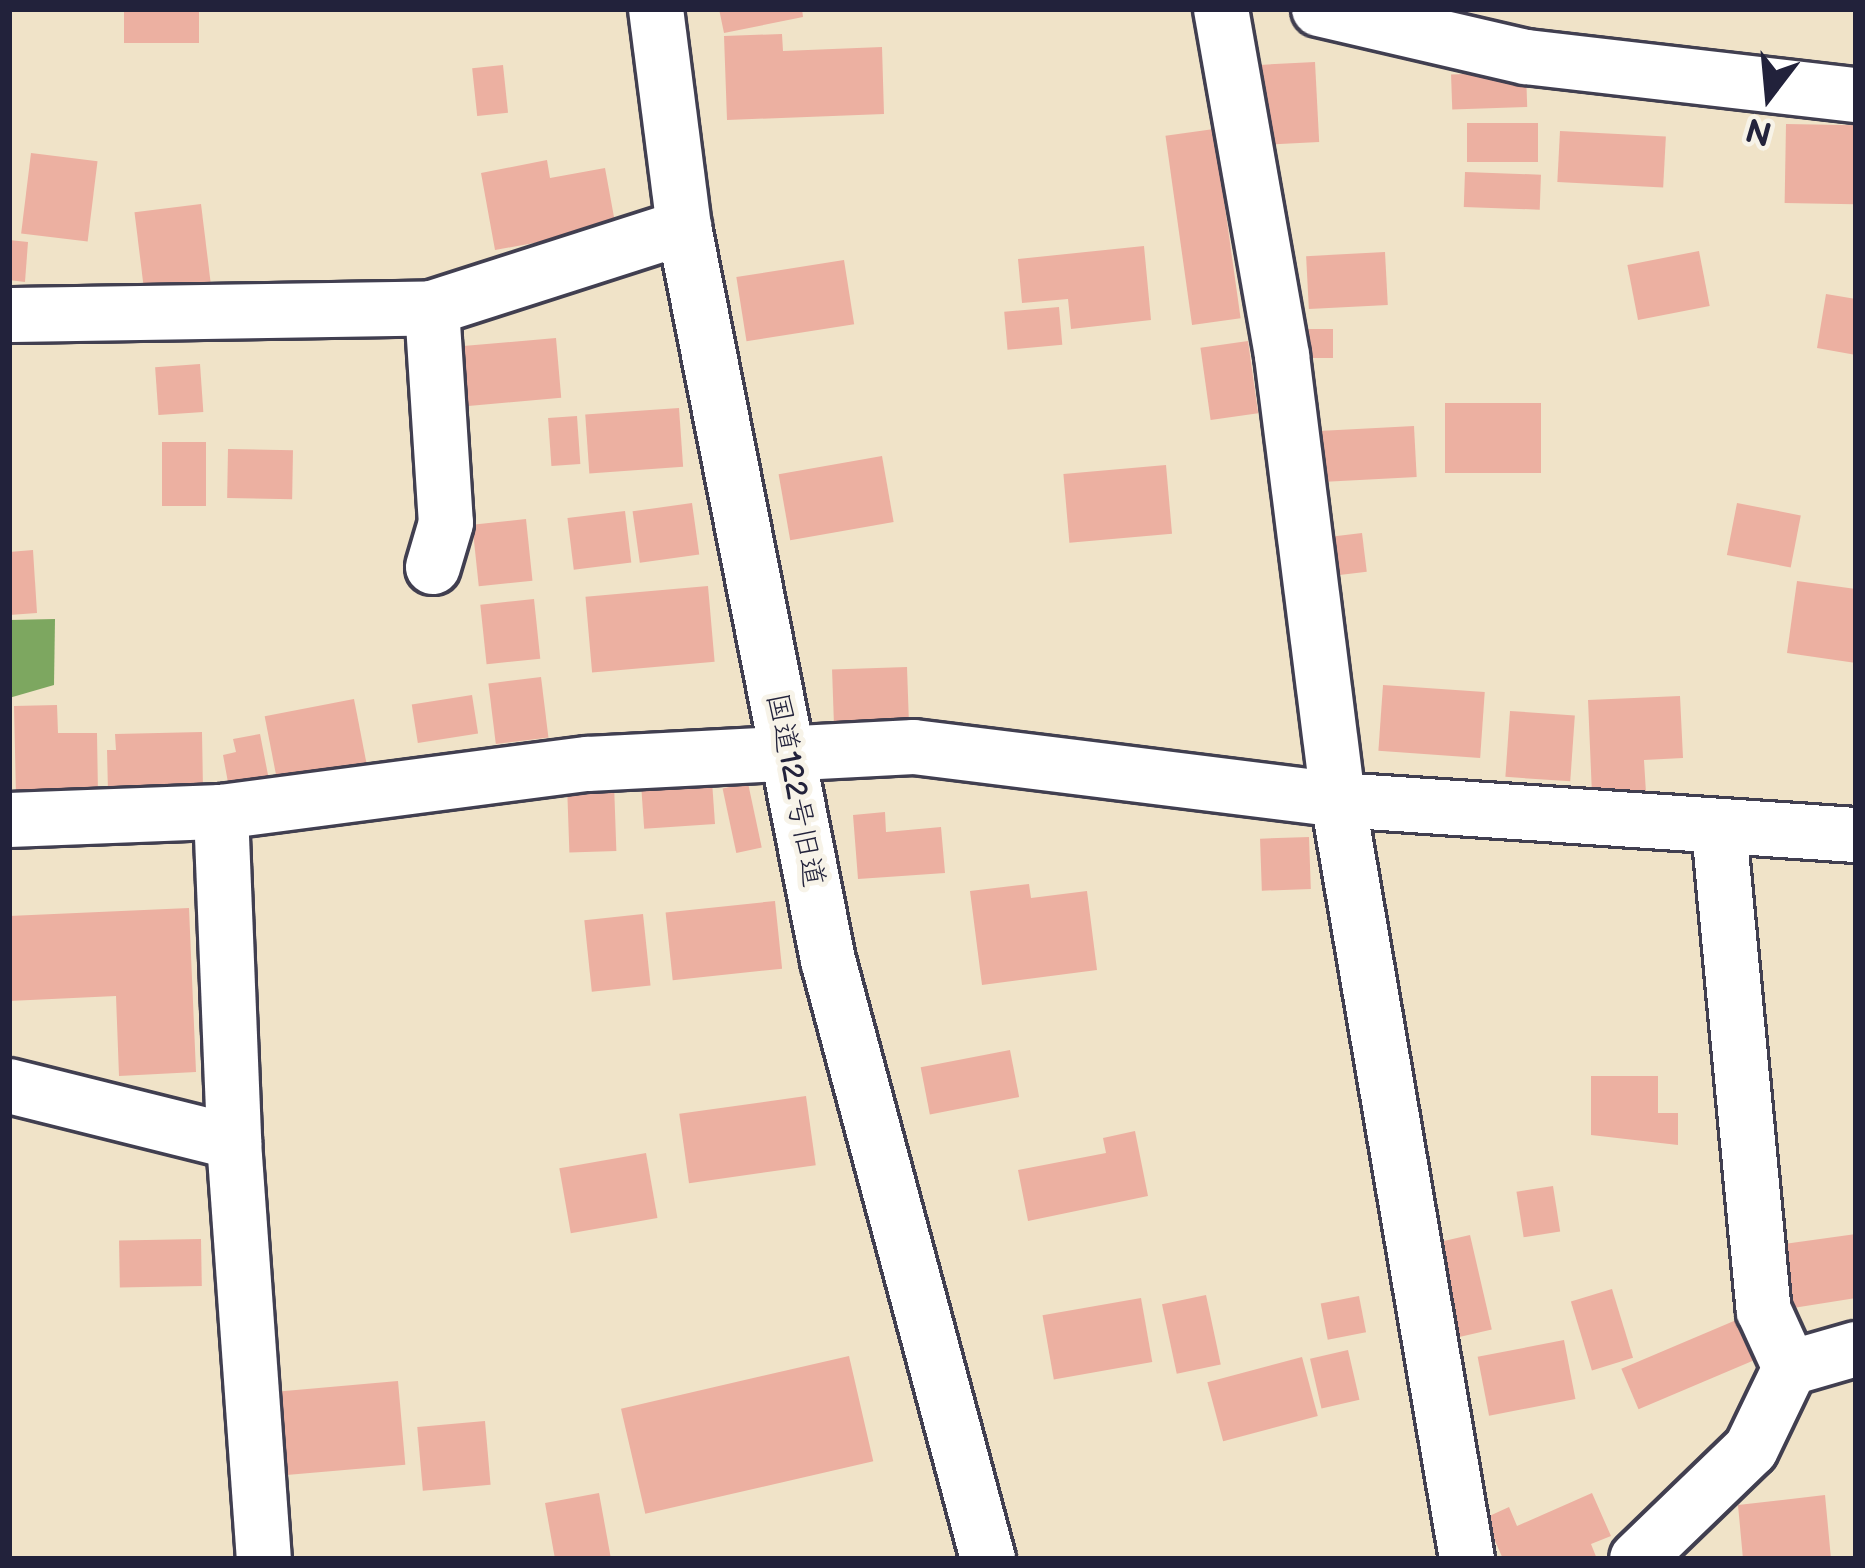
<!DOCTYPE html>
<html>
<head>
<meta charset="utf-8">
<style>
	body { margin:0 }
	#map { position:relative; width:1865px; height:1568px; overflow:hidden; background:#f0e3c8; font-family:"Balsamiq Sans","Klee One",sans-serif }
	div>[style] { position:absolute }
	[style*='--x'] { left:calc(var(--x)*1px); top:calc(var(--y)*1px); width:calc(var(--w)*1px); rotate:calc(var(--a)*1deg) }
	.forest>* { inset:0; background:#7da760 }
	.building>* { inset:0; background:#ecb0a1; transform-origin:0 0 }
	.roads { filter:drop-shadow(3px 0 #413f50) drop-shadow(-3px 0 #413f50) drop-shadow(0 3px #413f50) drop-shadow(0 -3px #413f50) }
	.minor>* { height:54px; margin:-27px; padding:0 27px; transform-origin:27px; border-radius:27px; background:#fff }
	span { translate:-50% -50%; white-space:nowrap; text-align:center; line-height:1.15; -webkit-text-stroke:10px #f7f3e8; paint-order:stroke }
	.street-label { font-size:30px; color:#22223b }
	.frame { position:absolute; inset:0; border:12px solid #22223b; pointer-events:none }
	.north { position:absolute; left:1709px; top:36px; width:120px; height:120px; -webkit-text-stroke:9px #f7f3e8; paint-order:stroke; rotate:196deg; font-size:33px; font-weight:700; line-height:48px; text-align:center; color:#22223b }
	.north::after { content:''; display:block; margin:auto; width:42px; height:54px; background:#22223b; clip-path:polygon(50% 0,100% 100%,50% 72%,0 100%) }
</style>
</head>
<body>
<div id="map">
	<div class="forest">
		<i style="clip-path:polygon(55px 619px,54px 685px,9px 698px,9px 620px)"></i>
	</div>
	<div class="building">
		<i style="left:124px;top:9px;width:75px;height:34px"></i>
		<i style="clip-path:polygon(719px 9px,802px 9px,803px 17px,724px 33px)"></i>
		<i style="clip-path:polygon(782px 34px,783px 51px,882px 47px,884px 114px,727px 120px,724px 36px)"></i>
		<i style="left:1315px;top:62px;width:80px;height:55px;rotate:87deg"></i>
		<i style="left:503px;top:65px;width:48px;height:31px;rotate:84deg"></i>
		<i style="left:1526px;top:72px;width:35px;height:75px;rotate:88deg"></i>
		<i style="left:1467px;top:123px;width:71px;height:39px"></i>
		<i style="left:1786px;top:124px;width:70px;height:79px;rotate:1deg"></i>
		<i style="left:1214px;top:129px;width:191px;height:49px;rotate:82deg"></i>
		<i style="left:1560px;top:131px;width:106px;height:51px;rotate:3deg"></i>
		<i style="left:31px;top:153px;width:67px;height:81px;rotate:7deg"></i>
		<i style="clip-path:polygon(547px 160px,550px 178px,605px 168px,616px 228px,495px 250px,481px 173px)"></i>
		<i style="left:1465px;top:172px;width:76px;height:35px;rotate:2deg"></i>
		<i style="left:201px;top:204px;width:79px;height:67px;rotate:83deg"></i>
		<i style="clip-path:polygon(9px 240px,28px 242px,25px 282px,9px 280px)"></i>
		<i style="clip-path:polygon(1144px 246px,1151px 320px,1071px 329px,1068px 299px,1022px 303px,1018px 259px)"></i>
		<i style="left:1699px;top:251px;width:56px;height:73px;rotate:79deg"></i>
		<i style="left:1385px;top:252px;width:53px;height:79px;rotate:87deg"></i>
		<i style="left:844px;top:260px;width:65px;height:109px;rotate:81deg"></i>
		<i style="clip-path:polygon(1826px 294px,1856px 299px,1856px 355px,1817px 348px)"></i>
		<i style="left:1059px;top:307px;width:38px;height:55px;rotate:85deg"></i>
		<i style="left:1296px;top:329px;width:37px;height:29px"></i>
		<i style="left:556px;top:338px;width:60px;height:96px;rotate:85deg"></i>
		<i style="left:1248px;top:341px;width:73px;height:48px;rotate:82deg"></i>
		<i style="left:200px;top:364px;width:48px;height:45px;rotate:86deg"></i>
		<i style="left:1541px;top:403px;width:70px;height:96px;rotate:90deg"></i>
		<i style="left:679px;top:408px;width:59px;height:94px;rotate:86deg"></i>
		<i style="left:577px;top:416px;width:48px;height:29px;rotate:86deg"></i>
		<i style="left:1414px;top:426px;width:51px;height:100px;rotate:87deg"></i>
		<i style="left:162px;top:442px;width:44px;height:64px"></i>
		<i style="left:228px;top:449px;width:65px;height:49px;rotate:1deg"></i>
		<i style="left:882px;top:456px;width:67px;height:105px;rotate:80deg"></i>
		<i style="left:1166px;top:465px;width:69px;height:103px;rotate:85deg"></i>
		<i style="left:692px;top:503px;width:52px;height:60px;rotate:82deg"></i>
		<i style="left:1737px;top:503px;width:65px;height:53px;rotate:11deg"></i>
		<i style="left:625px;top:511px;width:52px;height:58px;rotate:83deg"></i>
		<i style="left:526px;top:519px;width:62px;height:54px;rotate:84deg"></i>
		<i style="left:1362px;top:533px;width:39px;height:40px;rotate:83deg"></i>
		<i style="clip-path:polygon(33px 550px,37px 613px,9px 615px,9px 552px)"></i>
		<i style="clip-path:polygon(1797px 581px,1856px 589px,1856px 663px,1787px 653px)"></i>
		<i style="left:708px;top:586px;width:76px;height:123px;rotate:85deg"></i>
		<i style="left:534px;top:599px;width:60px;height:54px;rotate:84deg"></i>
		<i style="left:907px;top:667px;width:57px;height:75px;rotate:88deg"></i>
		<i style="left:541px;top:677px;width:61px;height:53px;rotate:83deg"></i>
		<i style="left:1383px;top:685px;width:102px;height:66px;rotate:4deg"></i>
		<i style="left:472px;top:695px;width:39px;height:61px;rotate:81deg"></i>
		<i style="clip-path:polygon(1680px 696px,1683px 758px,1644px 760px,1646px 793px,1592px 795px,1588px 700px)"></i>
		<i style="left:354px;top:699px;width:65px;height:91px;rotate:79deg"></i>
		<i style="clip-path:polygon(57px 705px,58px 733px,97px 733px,98px 794px,16px 796px,14px 706px)"></i>
		<i style="left:1510px;top:711px;width:65px;height:66px;rotate:4deg"></i>
		<i style="clip-path:polygon(202px 732px,203px 790px,108px 792px,107px 750px,116px 750px,115px 734px)"></i>
		<i style="clip-path:polygon(260px 734px,269px 780px,229px 788px,223px 755px,236px 752px,233px 739px)"></i>
		<i style="left:712px;top:781px;width:43px;height:71px;rotate:86deg"></i>
		<i style="left:614px;top:783px;width:68px;height:47px;rotate:88deg"></i>
		<i style="left:748px;top:783px;width:66px;height:26px;rotate:78deg"></i>
		<i style="clip-path:polygon(885px 812px,886px 832px,941px 827px,945px 873px,858px 879px,853px 815px)"></i>
		<i style="left:1309px;top:837px;width:52px;height:49px;rotate:88deg"></i>
		<i style="clip-path:polygon(1029px 884px,1031px 898px,1087px 891px,1097px 970px,982px 985px,970px 891px)"></i>
		<i style="left:775px;top:901px;width:68px;height:110px;rotate:84deg"></i>
		<i style="clip-path:polygon(189px 908px,196px 1072px,119px 1076px,116px 996px,9px 1001px,9px 916px)"></i>
		<i style="left:643px;top:914px;width:72px;height:59px;rotate:84deg"></i>
		<i style="left:1010px;top:1050px;width:48px;height:91px;rotate:79deg"></i>
		<i style="clip-path:polygon(1591px 1076px,1658px 1076px,1658px 1113px,1678px 1113px,1678px 1145px,1591px 1135px)"></i>
		<i style="left:806px;top:1096px;width:70px;height:128px;rotate:82deg"></i>
		<i style="clip-path:polygon(1135px 1131px,1148px 1196px,1028px 1221px,1018px 1170px,1106px 1153px,1103px 1138px)"></i>
		<i style="left:646px;top:1153px;width:66px;height:88px;rotate:80deg"></i>
		<i style="left:1553px;top:1186px;width:46px;height:37px;rotate:81deg"></i>
		<i style="clip-path:polygon(1856px 1234px,1856px 1298px,1793px 1308px,1784px 1244px)"></i>
		<i style="left:1470px;top:1235px;width:97px;height:49px;rotate:77deg"></i>
		<i style="left:201px;top:1239px;width:47px;height:82px;rotate:89deg"></i>
		<i style="left:1612px;top:1289px;width:72px;height:43px;rotate:73deg"></i>
		<i style="left:1206px;top:1295px;width:71px;height:45px;rotate:78deg"></i>
		<i style="left:1359px;top:1296px;width:37px;height:39px;rotate:79deg"></i>
		<i style="left:1141px;top:1298px;width:65px;height:100px;rotate:80deg"></i>
		<i style="left:1741px;top:1318px;width:44px;height:130px;rotate:67deg"></i>
		<i style="left:1564px;top:1340px;width:60px;height:88px;rotate:79deg"></i>
		<i style="left:1348px;top:1350px;width:51px;height:39px;rotate:77deg"></i>
		<i style="left:849px;top:1356px;width:108px;height:234px;rotate:77deg"></i>
		<i style="left:1302px;top:1357px;width:61px;height:98px;rotate:75deg"></i>
		<i style="left:398px;top:1381px;width:84px;height:128px;rotate:85deg"></i>
		<i style="left:485px;top:1421px;width:64px;height:68px;rotate:85deg"></i>
		<i style="clip-path:polygon(599px 1493px,611px 1559px,555px 1559px,545px 1503px)"></i>
		<i style="clip-path:polygon(1592px 1493px,1611px 1536px,1591px 1544px,1597px 1559px,1503px 1559px,1485px 1518px,1509px 1507px,1517px 1526px)"></i>
		<i style="clip-path:polygon(1825px 1495px,1831px 1559px,1743px 1559px,1738px 1505px)"></i>
	</div>
	<div class="roads">
		<div class="minor">
			<i style="--x:656;--y:9;--w:220;--a:82.7"></i>
			<i style="--x:684;--y:227;--w:747;--a:78.89"></i>
			<i style="--x:828;--y:960;--w:620;--a:75.04"></i>
			<i style="--x:1221;--y:9;--w:352;--a:80"></i>
			<i style="--x:1282;--y:356;--w:448;--a:82.8"></i>
			<i style="--x:1338;--y:800;--w:770;--a:80.35"></i>
			<i style="--x:1319;--y:9;--w:212;--a:13.1"></i>
			<i style="--x:1526;--y:57;--w:332;--a:6.6"></i>
			<i style="--x:432;--y:308;--w:215;--a:86.3"></i>
			<i style="--x:446;--y:523;--w:46;--a:106.5"></i>
			<i style="--x:9;--y:315;--w:423;--a:-0.9"></i>
			<i style="--x:432;--y:308;--w:265;--a:-17.8"></i>
			<i style="--x:221;--y:812;--w:330;--a:87.7"></i>
			<i style="--x:234;--y:1142;--w:418;--a:85.9"></i>
			<i style="--x:9;--y:820;--w:212;--a:-2.2"></i>
			<i style="--x:221;--y:812;--w:370;--a:-7.5"></i>
			<i style="--x:588;--y:764;--w:326;--a:-3"></i>
			<i style="--x:914;--y:747;--w:427;--a:7.1"></i>
			<i style="--x:1338;--y:800;--w:519;--a:3.87"></i>
			<i style="--x:1719;--y:829;--w:484;--a:84.7"></i>
			<i style="--x:1764;--y:1311;--w:63;--a:65.5"></i>
			<i style="--x:9;--y:1086;--w:232;--a:14"></i>
			<i style="--x:1637;--y:1559;--w:158;--a:-44"></i>
			<i style="--x:1751;--y:1449;--w:90;--a:-64.3"></i>
			<i style="--x:1790;--y:1368;--w:69;--a:-16.1"></i>
		</div>
	</div>
	<div class="street-label">
		<span style="left:795px;top:790px;rotate:79deg">国道122号旧道</span>
	</div>
	<div class="frame"></div>
	<div class="north">N</div>
</div>
</body>
</html>
